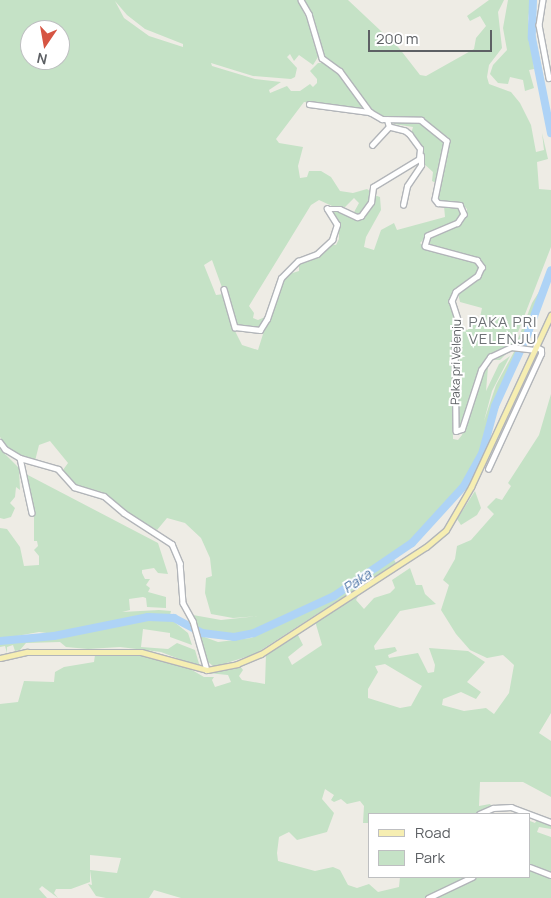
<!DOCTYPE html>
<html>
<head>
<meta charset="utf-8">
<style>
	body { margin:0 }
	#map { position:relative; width:551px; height:898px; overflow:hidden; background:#eeece5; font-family:Manrope,sans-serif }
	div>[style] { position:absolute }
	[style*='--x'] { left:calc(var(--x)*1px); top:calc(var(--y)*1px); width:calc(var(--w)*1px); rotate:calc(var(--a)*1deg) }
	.green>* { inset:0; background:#c5e2c6 }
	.river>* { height:8px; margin:-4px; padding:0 4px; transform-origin:4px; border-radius:4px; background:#aed3f6 }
	.roads { filter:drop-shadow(1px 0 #b2b5b9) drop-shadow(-1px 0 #b2b5b9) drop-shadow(0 1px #b2b5b9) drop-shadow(0 -1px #b2b5b9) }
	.minor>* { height:4.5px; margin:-2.25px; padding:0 2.25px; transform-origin:2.25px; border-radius:2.25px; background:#fff }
	.major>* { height:5px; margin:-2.5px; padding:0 2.5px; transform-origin:2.5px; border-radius:2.5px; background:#f6eeb2 }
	span { translate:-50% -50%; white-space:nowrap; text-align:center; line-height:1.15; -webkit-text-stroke:4px #fff; paint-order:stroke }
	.street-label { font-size:12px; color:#5d6064 }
	.water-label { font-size:14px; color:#4c74a6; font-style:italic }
	.quarter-label { font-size:15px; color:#6e7276; letter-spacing:1px }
	.legend { position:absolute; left:368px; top:813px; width:162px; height:65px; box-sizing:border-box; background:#fff; border:1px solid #bebfc1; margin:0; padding:6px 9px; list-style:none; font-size:15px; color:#5d6064 }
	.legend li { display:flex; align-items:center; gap:10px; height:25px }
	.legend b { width:25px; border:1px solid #bebfc1 }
	.north { position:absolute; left:20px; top:20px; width:50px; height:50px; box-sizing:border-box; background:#fff; border:1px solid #bebfc1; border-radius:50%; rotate:192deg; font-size:14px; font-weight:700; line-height:20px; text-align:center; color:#5d6064 }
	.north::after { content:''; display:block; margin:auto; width:18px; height:22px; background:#d65543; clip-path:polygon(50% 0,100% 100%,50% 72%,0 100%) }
	.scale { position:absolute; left:368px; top:30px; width:124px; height:22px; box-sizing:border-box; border:2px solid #5d6064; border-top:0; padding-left:6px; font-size:15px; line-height:18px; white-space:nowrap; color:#5d6064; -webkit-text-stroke:4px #fff; paint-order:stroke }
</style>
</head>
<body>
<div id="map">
	<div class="green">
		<i style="clip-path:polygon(evenodd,0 0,298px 0,300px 3px,315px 39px,318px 57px,313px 65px,299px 55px,294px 61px,290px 54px,287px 57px,297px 68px,295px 77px,291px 79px,253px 76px,211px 63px,212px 66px,255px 79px,281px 82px,269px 90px,270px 93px,287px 86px,291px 91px,300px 91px,310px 84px,313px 87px,317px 83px,317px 79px,310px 71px,318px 63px,325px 63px,339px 72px,368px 111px,304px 102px,276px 139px,279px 143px,303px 147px,298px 166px,300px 178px,307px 177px,309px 171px,321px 171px,331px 177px,340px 191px,353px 193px,367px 189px,371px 192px,369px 204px,359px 216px,353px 214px,359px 203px,354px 198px,345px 207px,332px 206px,319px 200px,311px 205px,249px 306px,254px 313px,253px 318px,258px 320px,265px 317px,259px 330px,236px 326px,212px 260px,204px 265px,216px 295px,224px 294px,232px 325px,242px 345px,258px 350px,276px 293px,286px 275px,299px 271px,299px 265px,304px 259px,313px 259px,330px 244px,336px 245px,339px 239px,339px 223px,329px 213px,334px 208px,358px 221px,371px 208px,374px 195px,380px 197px,381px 210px,366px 237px,364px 247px,374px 250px,381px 230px,394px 223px,397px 230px,445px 217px,444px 206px,460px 207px,461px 218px,428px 235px,420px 243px,429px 251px,468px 259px,480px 266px,478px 274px,449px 300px,458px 320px,452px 346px,453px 439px,458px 440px,462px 435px,485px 366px,494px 356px,510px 350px,500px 360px,493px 360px,488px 367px,486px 391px,499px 364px,510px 356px,492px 391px,484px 421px,496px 385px,515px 350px,518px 350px,498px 392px,480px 454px,453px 499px,412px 541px,335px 594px,250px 633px,221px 636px,196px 628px,193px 615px,221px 620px,258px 616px,233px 618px,211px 614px,205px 593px,206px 578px,212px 576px,210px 558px,201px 538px,185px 523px,167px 518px,157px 530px,122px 510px,102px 492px,77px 485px,63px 470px,68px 463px,50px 441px,39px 445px,35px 461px,9px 450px,0 437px,0 0,115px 1px,127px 15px,145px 29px,183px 44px,183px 47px,149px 36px,124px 18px,115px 1px,0 0,30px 30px,60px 30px,60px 60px,30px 60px,30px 30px)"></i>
		<i style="clip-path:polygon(303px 0,348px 0,399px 48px,420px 75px,426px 76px,474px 49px,476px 38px,486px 26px,480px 16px,470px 21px,467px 16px,489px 0,504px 0,498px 12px,502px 48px,489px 65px,487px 77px,489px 84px,511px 92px,520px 103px,531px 125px,536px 152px,544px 150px,542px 133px,548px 159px,537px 162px,539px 189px,551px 190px,551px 247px,515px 340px,513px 345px,490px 354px,477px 377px,459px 429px,460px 329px,468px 330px,472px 321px,479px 322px,482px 308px,460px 302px,458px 293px,480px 277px,485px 268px,480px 259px,428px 247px,425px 241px,457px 226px,467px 214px,467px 209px,460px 202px,444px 203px,436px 197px,450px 142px,448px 137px,420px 118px,389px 119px,375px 115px,342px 70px,326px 60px,311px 14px)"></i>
		<i style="clip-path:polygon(508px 0,531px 0,528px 19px,534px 69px,529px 70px,534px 88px,525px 91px,523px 80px,510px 77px,508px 84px,498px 83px,490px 74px,493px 65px,507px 50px,503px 28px)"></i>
		<i style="clip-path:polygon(418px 120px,445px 142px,436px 183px,432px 181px,433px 172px,423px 163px,421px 148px,411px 134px,413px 127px,394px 124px,393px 122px)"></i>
		<i style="clip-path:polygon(544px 284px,521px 345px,516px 344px,532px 303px)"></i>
		<i style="clip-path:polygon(evenodd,551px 394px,551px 713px,539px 733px,551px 741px,551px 797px,523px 782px,480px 782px,479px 806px,490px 804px,492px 807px,477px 814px,370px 814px,370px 823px,363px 823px,364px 806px,360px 801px,347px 804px,341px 799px,334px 802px,331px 800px,334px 795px,325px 789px,322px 799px,334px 813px,327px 832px,297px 840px,289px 832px,279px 837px,277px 853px,278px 861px,315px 871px,333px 867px,340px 870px,348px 885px,357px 888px,369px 884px,378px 892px,399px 887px,400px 877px,530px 877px,530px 821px,535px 823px,538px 818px,551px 823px,551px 829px,539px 827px,537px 832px,551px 837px,551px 898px,181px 898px,154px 890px,149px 898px,106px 898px,96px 896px,88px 884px,92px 885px,90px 870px,117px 873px,121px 858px,90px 855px,90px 882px,71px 889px,56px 889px,54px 893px,58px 898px,42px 886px,39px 889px,47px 898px,0 898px,0 704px,18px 702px,24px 681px,54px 682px,55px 672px,64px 667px,94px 662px,95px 655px,113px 654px,143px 654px,185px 666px,204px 677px,214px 677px,212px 680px,215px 687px,231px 682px,228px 675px,208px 673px,240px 666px,243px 670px,239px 676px,242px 680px,265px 684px,266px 654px,297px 633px,303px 645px,288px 657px,292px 665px,322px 645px,315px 621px,360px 592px,356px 600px,364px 609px,374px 598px,390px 593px,395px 588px,392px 580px,410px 568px,416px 585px,422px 585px,425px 594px,436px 604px,400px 611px,374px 646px,375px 650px,395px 647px,397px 651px,388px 655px,389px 658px,418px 653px,428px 673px,434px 672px,435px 665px,429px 648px,468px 651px,485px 662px,467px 682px,481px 692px,476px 699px,461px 692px,443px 699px,442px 705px,464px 711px,486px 708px,494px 714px,509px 693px,514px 665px,503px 655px,487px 658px,470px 650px,456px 634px,441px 610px,449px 585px,443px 580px,455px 559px,457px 546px,471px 540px,494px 514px,487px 507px,496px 498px,502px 500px,511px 486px,508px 483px,539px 435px,551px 394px,385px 664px,422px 686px,411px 706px,400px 708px,368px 698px,368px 689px,378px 672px,375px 666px,385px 664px)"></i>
		<i style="clip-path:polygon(0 449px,19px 468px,20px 490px,16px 487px,15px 497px,10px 503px,15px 508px,11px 517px,4px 519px,0 518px)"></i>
		<i style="clip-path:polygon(24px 473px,158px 543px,168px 574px,158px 573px,154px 568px,142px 570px,142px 573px,145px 579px,150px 579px,146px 585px,150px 588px,148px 592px,166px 597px,166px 608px,147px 607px,146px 598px,143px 597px,129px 599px,130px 610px,122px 612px,159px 610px,171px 611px,170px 615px,140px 615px,54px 634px,39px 632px,0 639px,0 528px,7px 529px,20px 547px,24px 566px,39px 565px,39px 556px,34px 550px,38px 546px,37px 541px,34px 541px,34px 517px)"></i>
		<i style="clip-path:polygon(475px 491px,481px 508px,477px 515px,461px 525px,457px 519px)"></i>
		<i style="clip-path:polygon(393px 558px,396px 563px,255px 654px,214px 667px,206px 660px,196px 634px,218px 642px,251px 638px,334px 599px)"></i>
		<i style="clip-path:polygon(140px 619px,173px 621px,188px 633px,192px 645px,170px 637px,170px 633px,143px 629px,141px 647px,168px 649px,177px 643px,195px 650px,200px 667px,161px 652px,120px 647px,88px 649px,66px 647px,60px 642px,26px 643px,20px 650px,15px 651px,13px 645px,7px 647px,7px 653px,5px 646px,0 647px,0 643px,35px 637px,50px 640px)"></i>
	</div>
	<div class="river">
		<i style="--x:533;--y:0;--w:38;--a:92"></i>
		<i style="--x:532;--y:38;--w:97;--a:78.7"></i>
		<i style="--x:0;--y:641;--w:54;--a:-5.3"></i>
		<i style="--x:54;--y:636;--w:96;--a:-11.4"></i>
		<i style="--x:148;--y:617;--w:26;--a:2"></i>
		<i style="--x:174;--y:618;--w:32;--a:28"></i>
		<i style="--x:202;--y:633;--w:32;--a:7"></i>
		<i style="--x:234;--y:637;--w:20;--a:-11"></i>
		<i style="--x:254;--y:633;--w:88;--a:-24.8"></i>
		<i style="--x:334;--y:596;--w:94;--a:-34.2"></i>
		<i style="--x:412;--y:543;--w:77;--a:-47.6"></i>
		<i style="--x:464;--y:486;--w:37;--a:-61"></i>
		<i style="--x:482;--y:454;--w:50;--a:-74.8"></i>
		<i style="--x:495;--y:406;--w:75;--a:-65.5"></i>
		<i style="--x:526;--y:338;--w:72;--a:-69.8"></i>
	</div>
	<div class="roads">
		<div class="minor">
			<i style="--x:301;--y:0;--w:16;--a:60"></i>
			<i style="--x:309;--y:14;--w:46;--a:73.5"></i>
			<i style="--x:322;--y:58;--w:22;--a:36"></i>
			<i style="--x:340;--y:71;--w:51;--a:53.8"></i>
			<i style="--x:370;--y:112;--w:14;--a:30"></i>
			<i style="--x:382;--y:119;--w:39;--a:1"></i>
			<i style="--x:421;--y:120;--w:33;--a:39"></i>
			<i style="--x:447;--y:141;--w:59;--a:101.7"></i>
			<i style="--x:435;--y:199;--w:5;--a:53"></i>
			<i style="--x:438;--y:203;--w:22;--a:5"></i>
			<i style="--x:460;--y:205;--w:10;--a:66"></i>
			<i style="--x:464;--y:214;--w:11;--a:124"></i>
			<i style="--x:458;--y:223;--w:33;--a:157"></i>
			<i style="--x:428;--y:236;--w:10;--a:107"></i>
			<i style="--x:425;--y:246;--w:54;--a:15.1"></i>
			<i style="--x:477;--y:260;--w:9;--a:54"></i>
			<i style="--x:482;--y:267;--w:10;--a:114"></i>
			<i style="--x:478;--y:276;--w:27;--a:144"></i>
			<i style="--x:456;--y:292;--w:10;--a:114"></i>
			<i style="--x:452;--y:301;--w:22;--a:72"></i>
			<i style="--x:459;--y:322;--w:21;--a:101"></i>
			<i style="--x:455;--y:343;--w:88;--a:89.3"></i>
			<i style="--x:456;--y:431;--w:6;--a:-18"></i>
			<i style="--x:462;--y:429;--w:62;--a:-72.1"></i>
			<i style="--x:481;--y:370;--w:16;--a:-55"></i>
			<i style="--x:490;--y:357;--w:23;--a:-25"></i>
			<i style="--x:511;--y:347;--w:23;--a:7"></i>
			<i style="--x:543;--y:0;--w:25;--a:99"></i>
			<i style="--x:539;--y:25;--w:54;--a:79.3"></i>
			<i style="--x:309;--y:104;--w:62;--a:7.5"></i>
			<i style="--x:372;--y:145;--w:25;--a:-47"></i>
			<i style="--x:403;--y:205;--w:19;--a:-78"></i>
			<i style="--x:407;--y:186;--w:25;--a:-56"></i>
			<i style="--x:421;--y:165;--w:9;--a:-90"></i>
			<i style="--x:224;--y:289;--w:40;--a:74"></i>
			<i style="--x:235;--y:327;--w:25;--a:7"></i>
			<i style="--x:260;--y:330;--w:13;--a:-58"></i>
			<i style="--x:267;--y:319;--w:43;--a:-71.1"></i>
			<i style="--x:281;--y:278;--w:24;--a:-45"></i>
			<i style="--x:298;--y:261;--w:20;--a:-20"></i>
			<i style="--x:317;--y:254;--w:21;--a:-43"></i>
			<i style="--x:332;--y:240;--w:16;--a:-72"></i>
			<i style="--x:337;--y:225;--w:19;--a:-122"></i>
			<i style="--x:327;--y:209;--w:13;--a:0"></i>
			<i style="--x:340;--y:209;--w:19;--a:25"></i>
			<i style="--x:357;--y:217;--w:4;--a:-14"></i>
			<i style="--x:361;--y:216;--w:17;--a:-54"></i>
			<i style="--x:371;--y:202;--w:15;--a:-82"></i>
			<i style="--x:373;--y:187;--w:54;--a:-31.3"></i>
			<i style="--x:419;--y:159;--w:10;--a:-84"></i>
			<i style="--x:420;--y:149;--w:17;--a:-126"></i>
			<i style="--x:410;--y:135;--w:6;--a:-141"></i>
			<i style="--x:405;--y:131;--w:16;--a:-166"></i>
			<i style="--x:389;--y:127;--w:7;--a:-106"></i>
			<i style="--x:0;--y:442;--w:9;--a:54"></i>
			<i style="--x:5;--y:449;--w:17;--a:31"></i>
			<i style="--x:20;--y:458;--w:40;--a:16"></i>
			<i style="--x:58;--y:469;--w:24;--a:48"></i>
			<i style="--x:74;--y:487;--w:31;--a:17"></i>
			<i style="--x:104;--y:496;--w:26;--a:40"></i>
			<i style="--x:124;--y:513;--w:57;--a:32.9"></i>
			<i style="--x:172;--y:544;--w:21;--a:67"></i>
			<i style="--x:180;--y:563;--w:40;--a:85.7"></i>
			<i style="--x:183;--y:603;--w:21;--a:61"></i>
			<i style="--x:193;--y:621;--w:51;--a:74.1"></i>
			<i style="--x:20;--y:458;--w:56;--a:77.7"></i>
			<i style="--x:488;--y:469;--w:127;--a:-65.3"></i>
			<i style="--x:541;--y:354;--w:4;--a:-90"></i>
			<i style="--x:541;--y:350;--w:6;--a:-149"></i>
			<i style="--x:479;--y:814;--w:15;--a:-23"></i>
			<i style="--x:493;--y:808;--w:18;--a:-3"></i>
			<i style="--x:511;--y:807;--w:43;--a:20.6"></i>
			<i style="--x:530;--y:867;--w:22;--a:21"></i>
			<i style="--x:428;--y:898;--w:49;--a:-25.5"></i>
		</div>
		<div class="major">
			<i style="--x:0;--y:658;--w:28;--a:-13"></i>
			<i style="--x:27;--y:652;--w:114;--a:0"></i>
			<i style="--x:141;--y:652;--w:68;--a:15.3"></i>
			<i style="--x:207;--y:670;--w:31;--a:-11"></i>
			<i style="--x:237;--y:664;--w:26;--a:-23"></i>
			<i style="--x:261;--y:654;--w:197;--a:-33"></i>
			<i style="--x:426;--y:547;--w:26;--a:-40"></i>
			<i style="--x:446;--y:530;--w:50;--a:-59.8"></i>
			<i style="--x:471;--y:487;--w:190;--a:-65.1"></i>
		</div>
	</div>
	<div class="street-label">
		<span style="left:456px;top:362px;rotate:-89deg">Paka pri Velenju</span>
	</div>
	<div class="water-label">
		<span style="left:357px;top:581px;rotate:-34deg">Paka</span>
	</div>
	<div class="quarter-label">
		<span style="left:503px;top:330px">PAKA PRI<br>VELENJU</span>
	</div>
	<ul class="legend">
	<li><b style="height:6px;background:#f6eeb2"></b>Road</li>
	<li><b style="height:14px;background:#c5e2c6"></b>Park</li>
	</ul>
	<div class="north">N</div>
	<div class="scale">200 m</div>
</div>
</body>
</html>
